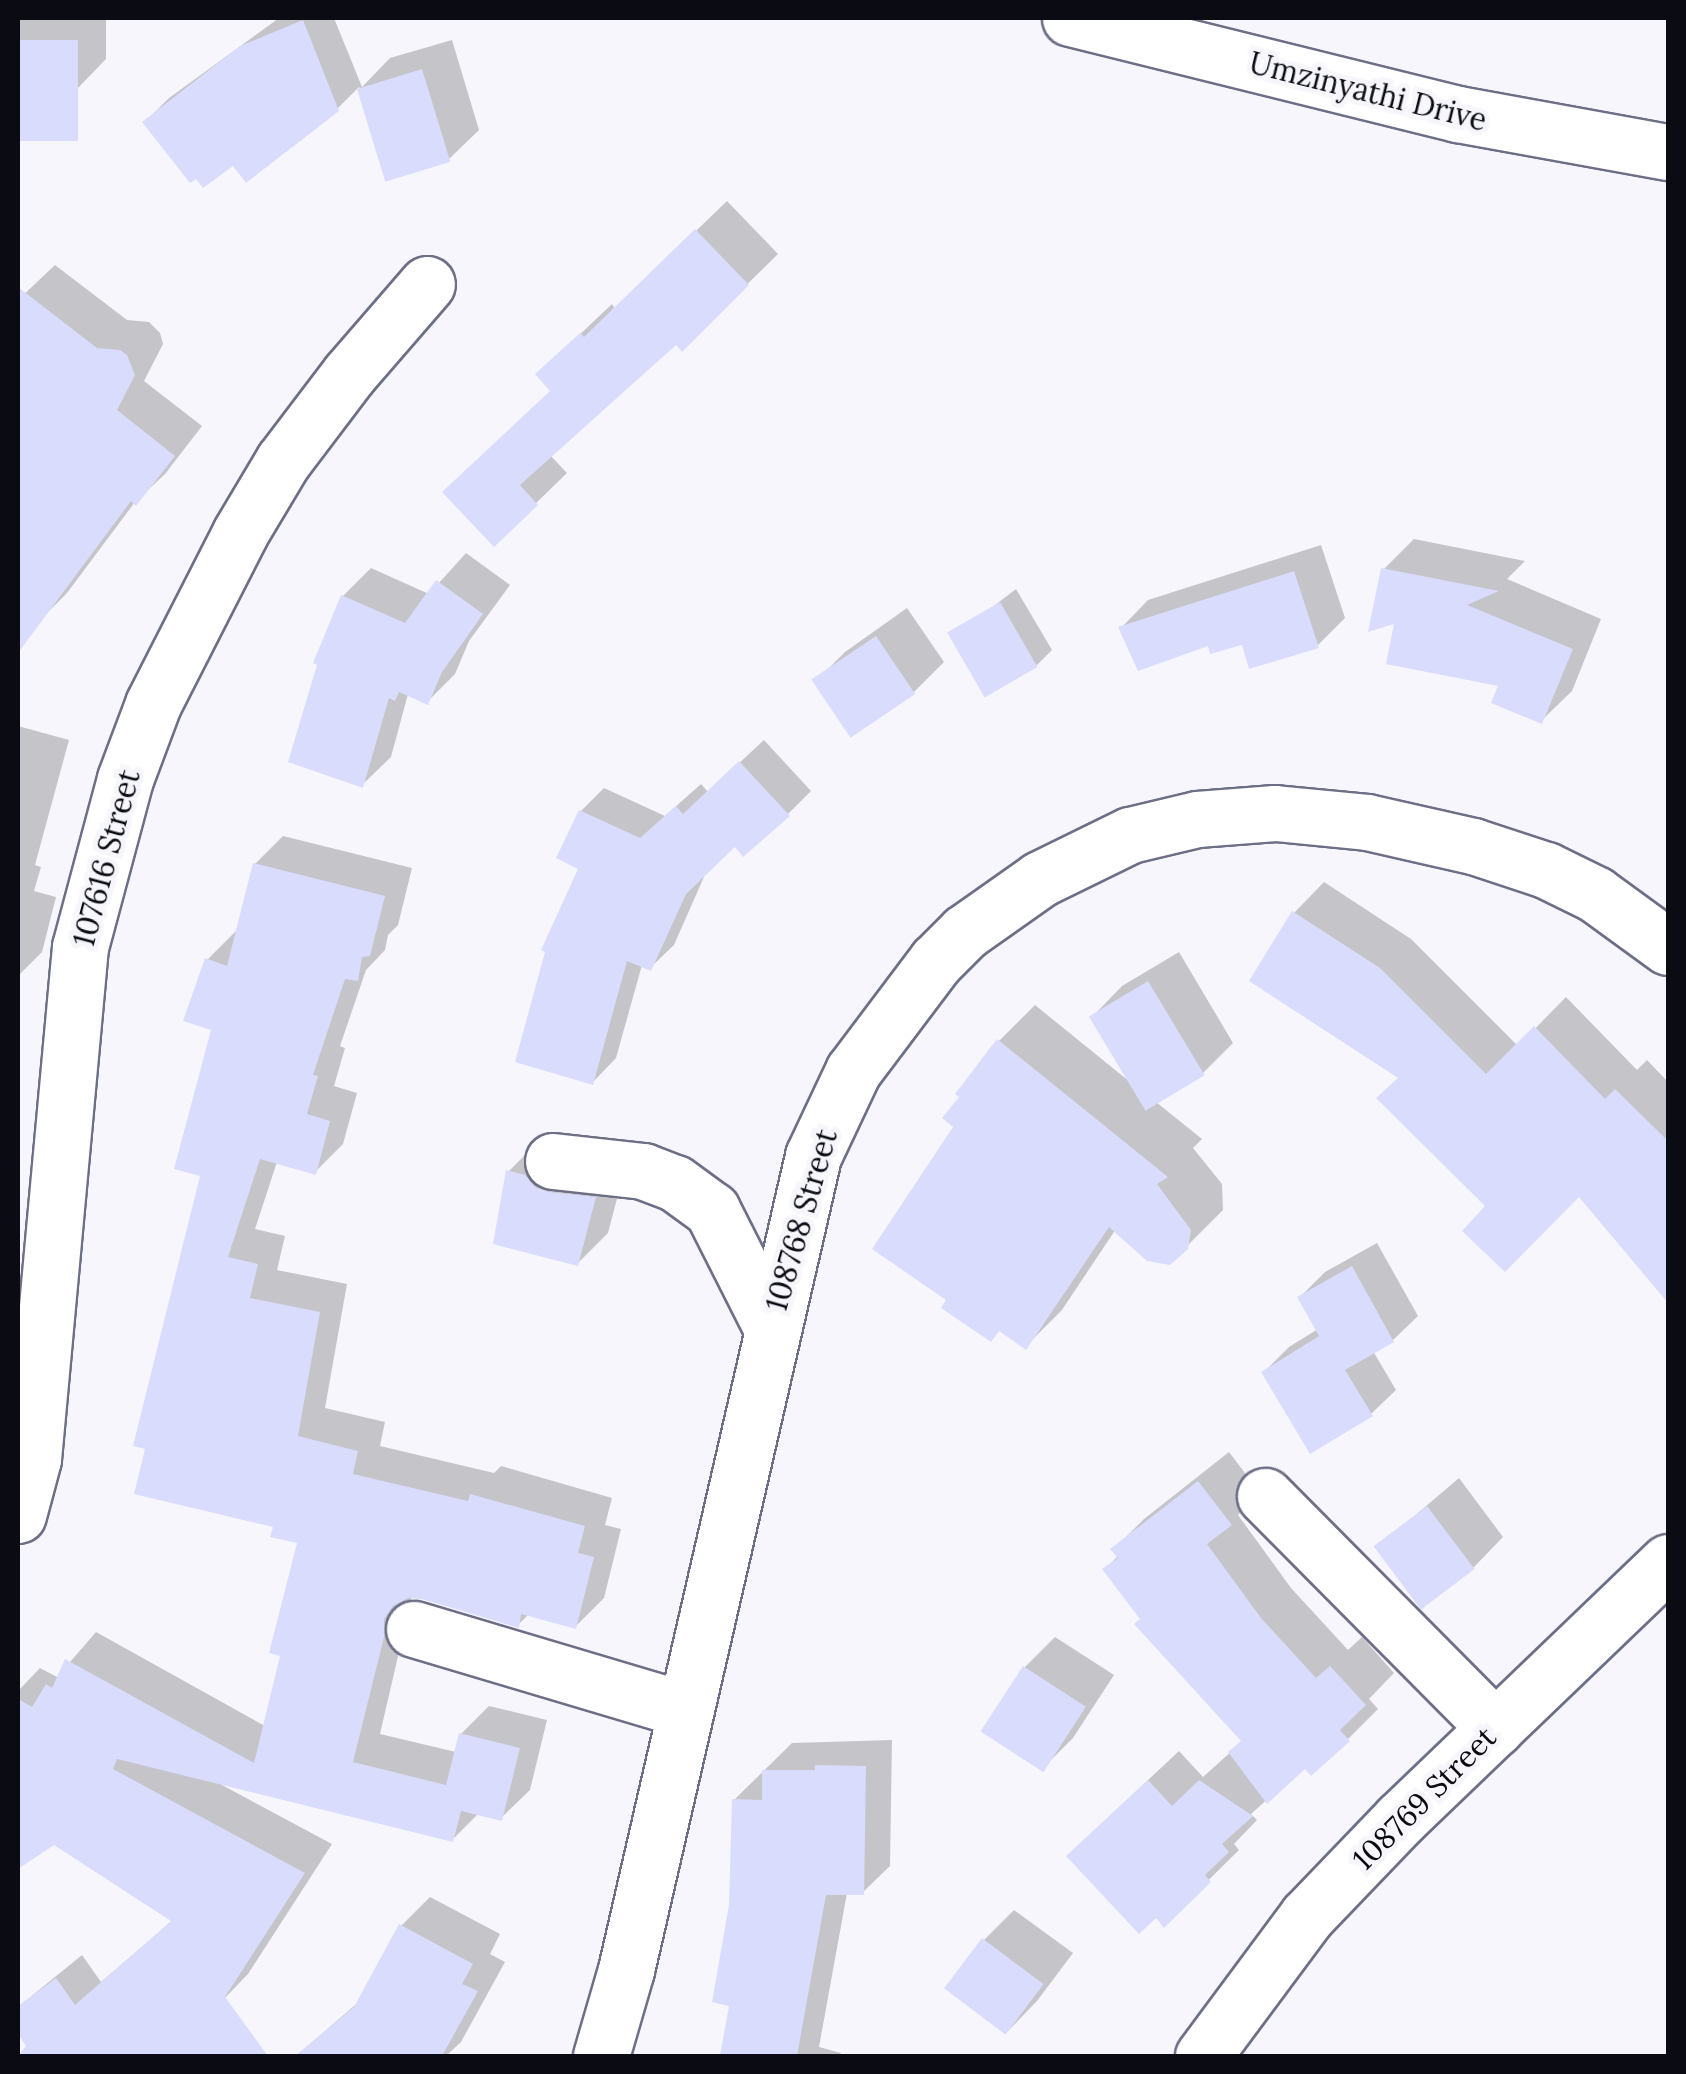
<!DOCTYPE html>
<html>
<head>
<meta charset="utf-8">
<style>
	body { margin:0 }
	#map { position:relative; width:1686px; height:2074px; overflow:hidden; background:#f6f6fc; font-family:Lora,serif }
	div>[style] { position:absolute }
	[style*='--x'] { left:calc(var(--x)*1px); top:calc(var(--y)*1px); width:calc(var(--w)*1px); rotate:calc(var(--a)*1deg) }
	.shadow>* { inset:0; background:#0003 }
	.building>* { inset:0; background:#d9dcfd; transform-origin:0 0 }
	.roads { filter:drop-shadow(2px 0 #6d6f87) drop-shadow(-2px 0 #6d6f87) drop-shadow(0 2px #6d6f87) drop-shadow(0 -2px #6d6f87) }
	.minor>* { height:55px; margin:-27.5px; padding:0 27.5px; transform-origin:27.5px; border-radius:27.5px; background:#fff }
	.tertiary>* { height:55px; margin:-27.5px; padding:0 27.5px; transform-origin:27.5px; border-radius:27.5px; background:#fff }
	span { translate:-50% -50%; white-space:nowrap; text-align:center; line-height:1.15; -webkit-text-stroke:10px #f6f6fc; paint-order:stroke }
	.street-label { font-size:30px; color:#0b0b14 }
	.frame { position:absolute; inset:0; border:20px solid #0b0b14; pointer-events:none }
</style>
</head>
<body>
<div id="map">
	<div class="shadow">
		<i style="clip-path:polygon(18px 18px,106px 18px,106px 59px,77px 89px,18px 131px)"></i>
		<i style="clip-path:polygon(279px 18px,334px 18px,362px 87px,390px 58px,452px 40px,479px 130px,448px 160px,387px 179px,359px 87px,337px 109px,233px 163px,145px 122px,169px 98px)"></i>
		<i style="clip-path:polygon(727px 201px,778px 254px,682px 348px,676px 342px,550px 455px,567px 473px,494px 544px,552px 390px,538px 374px,612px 304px,615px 309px)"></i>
		<i style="clip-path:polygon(55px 265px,127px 320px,149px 322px,160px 333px,163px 344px,144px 381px,202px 426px,165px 474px,135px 502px,67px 593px,38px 622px,18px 606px,18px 300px)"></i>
		<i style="clip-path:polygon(1414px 539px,1525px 561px,1507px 579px,1601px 619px,1572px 691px,1541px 721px,1501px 684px,1398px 620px,1384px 569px)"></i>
		<i style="clip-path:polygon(1321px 545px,1345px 618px,1318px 645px,1210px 643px,1121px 628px,1148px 600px)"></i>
		<i style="clip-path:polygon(466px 553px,510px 585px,469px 641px,455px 674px,427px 702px,408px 694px,391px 757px,362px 785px,343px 596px,371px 568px,429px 594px)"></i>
		<i style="clip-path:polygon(1016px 589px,1052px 650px,1037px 665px,953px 637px)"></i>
		<i style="clip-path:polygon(907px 608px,944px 662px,914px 692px,815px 682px,845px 652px)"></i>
		<i style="clip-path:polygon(18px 726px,69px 740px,35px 865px,41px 867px,34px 891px,56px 897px,42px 952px,18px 976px)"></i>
		<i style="clip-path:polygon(764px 740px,811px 791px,788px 814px,736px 843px,707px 870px,674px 945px,650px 968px,642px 965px,616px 1058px,593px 1082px,581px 811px,604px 788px,665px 816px,701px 784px,708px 792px)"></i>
		<i style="clip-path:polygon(283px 836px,412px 868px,398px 925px,388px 935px,385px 950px,366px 970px,340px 1046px,345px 1048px,334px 1086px,357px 1093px,343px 1144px,315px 1172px,277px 1162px,255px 1229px,285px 1236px,277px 1270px,347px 1284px,325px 1408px,385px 1422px,380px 1446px,494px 1473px,501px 1466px,612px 1498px,605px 1525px,621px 1529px,604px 1598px,576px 1626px,529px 1614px,518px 1625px,412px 1596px,380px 1734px,456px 1752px,461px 1734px,489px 1706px,547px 1720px,530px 1790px,501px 1818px,479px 1813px,452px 1840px,220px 1784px,332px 1844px,248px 1974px,221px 2002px,174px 1920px,54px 1842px,18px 1866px,18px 1691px,40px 1668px,57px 1677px,96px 1632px,265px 1726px,283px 1654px,300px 1541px,276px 1525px,203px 1174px,214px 1029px,207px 960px,236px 931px,255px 864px)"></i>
		<i style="clip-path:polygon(1324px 882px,1411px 939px,1518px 1046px,1566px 997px,1637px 1070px,1647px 1060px,1668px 1082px,1668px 1299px,1579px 1194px,1488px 1206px,1294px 913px)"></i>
		<i style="clip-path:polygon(1179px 952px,1233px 1043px,1203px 1073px,1156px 1102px,1202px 1139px,1193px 1148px,1222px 1184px,1223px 1210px,1186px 1247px,1116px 1229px,1062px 1310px,1026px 1346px,949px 1299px,957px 1126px,999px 1041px,1035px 1005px,1130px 1082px,1092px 1017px,1122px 986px)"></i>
		<i style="clip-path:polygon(539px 1141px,625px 1168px,608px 1233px,578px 1263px,508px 1172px)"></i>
		<i style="clip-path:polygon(1377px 1243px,1418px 1316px,1393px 1340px,1373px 1351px,1396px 1390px,1371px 1414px,1264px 1372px,1289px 1347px,1318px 1329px,1300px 1297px,1325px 1272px)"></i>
		<i style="clip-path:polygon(1229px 1452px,1260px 1493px,1238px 1515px,1291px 1588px,1348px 1650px,1362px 1637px,1394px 1673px,1369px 1699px,1378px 1709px,1348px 1739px,1305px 1765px,1251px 1814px,1257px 1820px,1234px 1844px,1239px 1850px,1164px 1924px,1099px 1826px,1179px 1751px,1203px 1777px,1244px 1740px,1105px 1569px,1119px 1555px,1114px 1549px,1144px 1519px)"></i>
		<i style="clip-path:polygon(1459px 1478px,1503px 1537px,1473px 1568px,1378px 1547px)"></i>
		<i style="clip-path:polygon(1055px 1637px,1114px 1675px,1073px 1738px,1043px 1768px,984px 1730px,1025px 1667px)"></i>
		<i style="clip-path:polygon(892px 1740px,890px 1866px,862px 1893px,847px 1893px,819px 2047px,841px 2053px,839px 2056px,723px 2056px,732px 2004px,734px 1800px,792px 1743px)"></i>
		<i style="clip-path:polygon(430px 1897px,500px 1934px,490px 1954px,505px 1962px,461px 2042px,446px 2056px,296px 2056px,361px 2000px,401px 1926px)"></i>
		<i style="clip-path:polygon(1014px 1910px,1073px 1953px,1037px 2001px,1007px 2032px,984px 1940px)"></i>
		<i style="clip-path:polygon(143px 1946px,206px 2056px,37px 2056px,18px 2030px,18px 2007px,82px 1955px,101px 1982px)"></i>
	</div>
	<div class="building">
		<i style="clip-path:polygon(303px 20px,339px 111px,246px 183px,233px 166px,203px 188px,196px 179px,190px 183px,142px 122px,240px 46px)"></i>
		<i style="left:18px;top:40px;width:60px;height:101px"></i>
		<i style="left:422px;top:69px;width:97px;height:68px;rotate:73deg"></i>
		<i style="clip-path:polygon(695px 229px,749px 285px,682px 352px,676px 345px,520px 485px,538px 505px,494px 547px,442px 492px,550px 391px,535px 374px,580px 333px,584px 337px)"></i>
		<i style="clip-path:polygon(18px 287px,97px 348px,120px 350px,127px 355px,135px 375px,117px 410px,175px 456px,136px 506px,131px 501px,18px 653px)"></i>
		<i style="clip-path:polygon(1381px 568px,1499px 591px,1467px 605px,1573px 649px,1542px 724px,1491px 703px,1498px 686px,1386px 664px,1394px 624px,1368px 632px)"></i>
		<i style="clip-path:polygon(1294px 571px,1319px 648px,1249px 669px,1242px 645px,1210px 654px,1208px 646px,1138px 671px,1118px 627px)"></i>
		<i style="clip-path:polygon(436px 580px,483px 614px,442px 672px,428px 705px,399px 692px,395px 701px,389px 698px,363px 788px,288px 762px,317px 665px,313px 663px,341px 595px,405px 623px)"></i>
		<i style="left:1000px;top:602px;width:75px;height:61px;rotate:60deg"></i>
		<i style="left:876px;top:636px;width:70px;height:78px;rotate:56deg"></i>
		<i style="clip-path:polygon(739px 761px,790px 816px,743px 857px,735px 847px,686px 894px,651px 971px,627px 961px,593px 1085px,515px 1062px,545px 952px,541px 950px,578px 869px,556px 858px,579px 810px,640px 838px,676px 806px,683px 814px)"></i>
		<i style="clip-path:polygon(253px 863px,385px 896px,370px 956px,362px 957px,358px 981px,345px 979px,313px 1075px,318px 1076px,307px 1114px,330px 1121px,316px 1175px,260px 1159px,228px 1257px,258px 1264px,250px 1298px,320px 1312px,298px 1436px,358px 1451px,353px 1474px,468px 1501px,470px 1494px,585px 1526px,578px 1553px,594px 1557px,576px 1629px,521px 1614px,519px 1628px,422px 1599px,408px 1598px,393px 1606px,384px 1619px,384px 1637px,353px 1762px,446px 1785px,459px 1733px,520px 1748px,502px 1821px,461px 1811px,453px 1842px,117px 1759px,113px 1769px,305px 1873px,225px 1997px,268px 2056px,18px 2056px,26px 2046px,18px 2034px,18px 2006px,56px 1978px,75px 2005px,171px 1921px,54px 1845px,18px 1869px,18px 1699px,32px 1707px,46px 1684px,52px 1688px,65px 1659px,254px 1763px,280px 1656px,269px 1653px,297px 1543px,270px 1537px,273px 1527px,134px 1494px,145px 1449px,133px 1446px,200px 1176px,174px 1169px,211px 1030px,183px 1021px,205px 958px,227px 966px)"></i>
		<i style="clip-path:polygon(1292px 911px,1380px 968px,1486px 1074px,1534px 1026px,1605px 1099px,1615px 1089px,1668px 1141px,1668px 1303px,1579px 1197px,1505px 1272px,1462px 1231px,1485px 1206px,1376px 1098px,1398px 1078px,1249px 981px)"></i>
		<i style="left:1148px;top:981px;width:110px;height:69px;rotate:59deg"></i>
		<i style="clip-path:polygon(997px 1039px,1168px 1177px,1157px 1184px,1191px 1230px,1188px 1249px,1170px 1265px,1147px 1261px,1109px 1227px,1026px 1350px,999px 1331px,991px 1342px,941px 1308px,946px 1300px,872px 1249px,953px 1127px,942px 1118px,959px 1097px,955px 1094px)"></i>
		<i style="clip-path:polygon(506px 1170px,525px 1175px,535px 1187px,549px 1192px,596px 1197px,578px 1266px,493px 1244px)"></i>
		<i style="clip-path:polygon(1352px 1266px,1394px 1342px,1345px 1370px,1373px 1416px,1310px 1454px,1261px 1372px,1319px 1336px,1297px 1297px)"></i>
		<i style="clip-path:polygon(1198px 1481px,1232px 1525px,1207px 1544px,1261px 1618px,1316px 1678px,1330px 1666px,1366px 1705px,1340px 1730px,1350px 1741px,1311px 1776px,1305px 1769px,1267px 1804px,1228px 1752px,1241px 1741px,1134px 1624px,1140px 1619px,1102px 1569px,1118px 1558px,1110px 1549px)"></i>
		<i style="left:1427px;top:1506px;width:79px;height:67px;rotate:53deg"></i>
		<i style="left:1023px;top:1666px;width:75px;height:78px;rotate:33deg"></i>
		<i style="clip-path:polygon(815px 1765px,866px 1766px,864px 1895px,826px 1895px,797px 2056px,720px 2056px,729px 2006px,712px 2002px,729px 1905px,732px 1799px,762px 1800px,762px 1770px,815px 1770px)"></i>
		<i style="clip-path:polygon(1148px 1780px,1172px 1806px,1199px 1780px,1253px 1816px,1222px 1844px,1229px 1852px,1205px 1875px,1211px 1882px,1164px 1928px,1156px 1918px,1139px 1934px,1066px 1856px)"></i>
		<i style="clip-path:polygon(399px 1924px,473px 1964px,462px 1984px,478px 1991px,442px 2056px,295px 2056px,354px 2007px)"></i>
		<i style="left:982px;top:1938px;width:77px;height:63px;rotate:37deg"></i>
	</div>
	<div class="roads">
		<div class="minor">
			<i style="--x:553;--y:1161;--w:91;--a:6.3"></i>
			<i style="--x:643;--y:1171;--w:34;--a:21"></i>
			<i style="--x:675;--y:1183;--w:46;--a:36.1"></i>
			<i style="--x:712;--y:1210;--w:131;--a:63.2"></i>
			<i style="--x:1265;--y:1496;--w:327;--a:45.2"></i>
			<i style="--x:18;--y:1515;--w:58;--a:-75"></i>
			<i style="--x:33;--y:1459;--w:514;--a:-84.76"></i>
			<i style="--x:80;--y:947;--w:174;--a:-75"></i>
			<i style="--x:125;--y:779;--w:80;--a:-69.5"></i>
			<i style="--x:153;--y:704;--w:192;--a:-63"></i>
			<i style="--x:240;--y:533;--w:84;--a:-59.2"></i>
			<i style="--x:283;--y:461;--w:109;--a:-52.8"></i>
			<i style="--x:349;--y:374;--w:119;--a:-49.1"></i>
			<i style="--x:414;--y:1629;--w:283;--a:16.6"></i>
			<i style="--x:601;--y:2056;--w:90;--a:-73.8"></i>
			<i style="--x:626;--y:1970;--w:835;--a:-77.06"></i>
			<i style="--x:813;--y:1156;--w:94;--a:-64.8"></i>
			<i style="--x:853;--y:1071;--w:138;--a:-53"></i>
			<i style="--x:936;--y:961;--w:41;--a:-45"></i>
			<i style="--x:965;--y:932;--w:92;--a:-35.2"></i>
			<i style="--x:1040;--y:879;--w:100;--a:-26.1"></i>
			<i style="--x:1130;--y:835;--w:69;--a:-13.4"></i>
			<i style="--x:1197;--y:819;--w:78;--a:-4.4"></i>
			<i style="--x:1275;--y:813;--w:92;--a:5.6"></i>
			<i style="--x:1367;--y:822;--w:109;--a:12.8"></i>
			<i style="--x:1473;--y:846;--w:77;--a:18.2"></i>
			<i style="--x:1546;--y:870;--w:55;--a:26.1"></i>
			<i style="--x:1595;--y:894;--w:90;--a:36"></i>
			<i style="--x:1203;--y:2056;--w:174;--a:-53.4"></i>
			<i style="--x:1307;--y:1916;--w:134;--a:-46.2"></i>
			<i style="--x:1400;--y:1819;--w:371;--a:-43.8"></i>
		</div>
		<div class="tertiary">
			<i style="--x:1070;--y:18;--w:400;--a:13.9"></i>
			<i style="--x:1458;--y:114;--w:213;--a:10.3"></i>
		</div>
	</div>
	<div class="street-label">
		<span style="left:1368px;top:91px;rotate:14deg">Umzinyathi Drive</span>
		<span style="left:106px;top:858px;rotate:-75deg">107616 Street</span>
		<span style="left:801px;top:1220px;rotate:-74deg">108768 Street</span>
		<span style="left:1424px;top:1798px;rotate:-45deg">108769 Street</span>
	</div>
	<div class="frame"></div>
</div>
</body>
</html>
